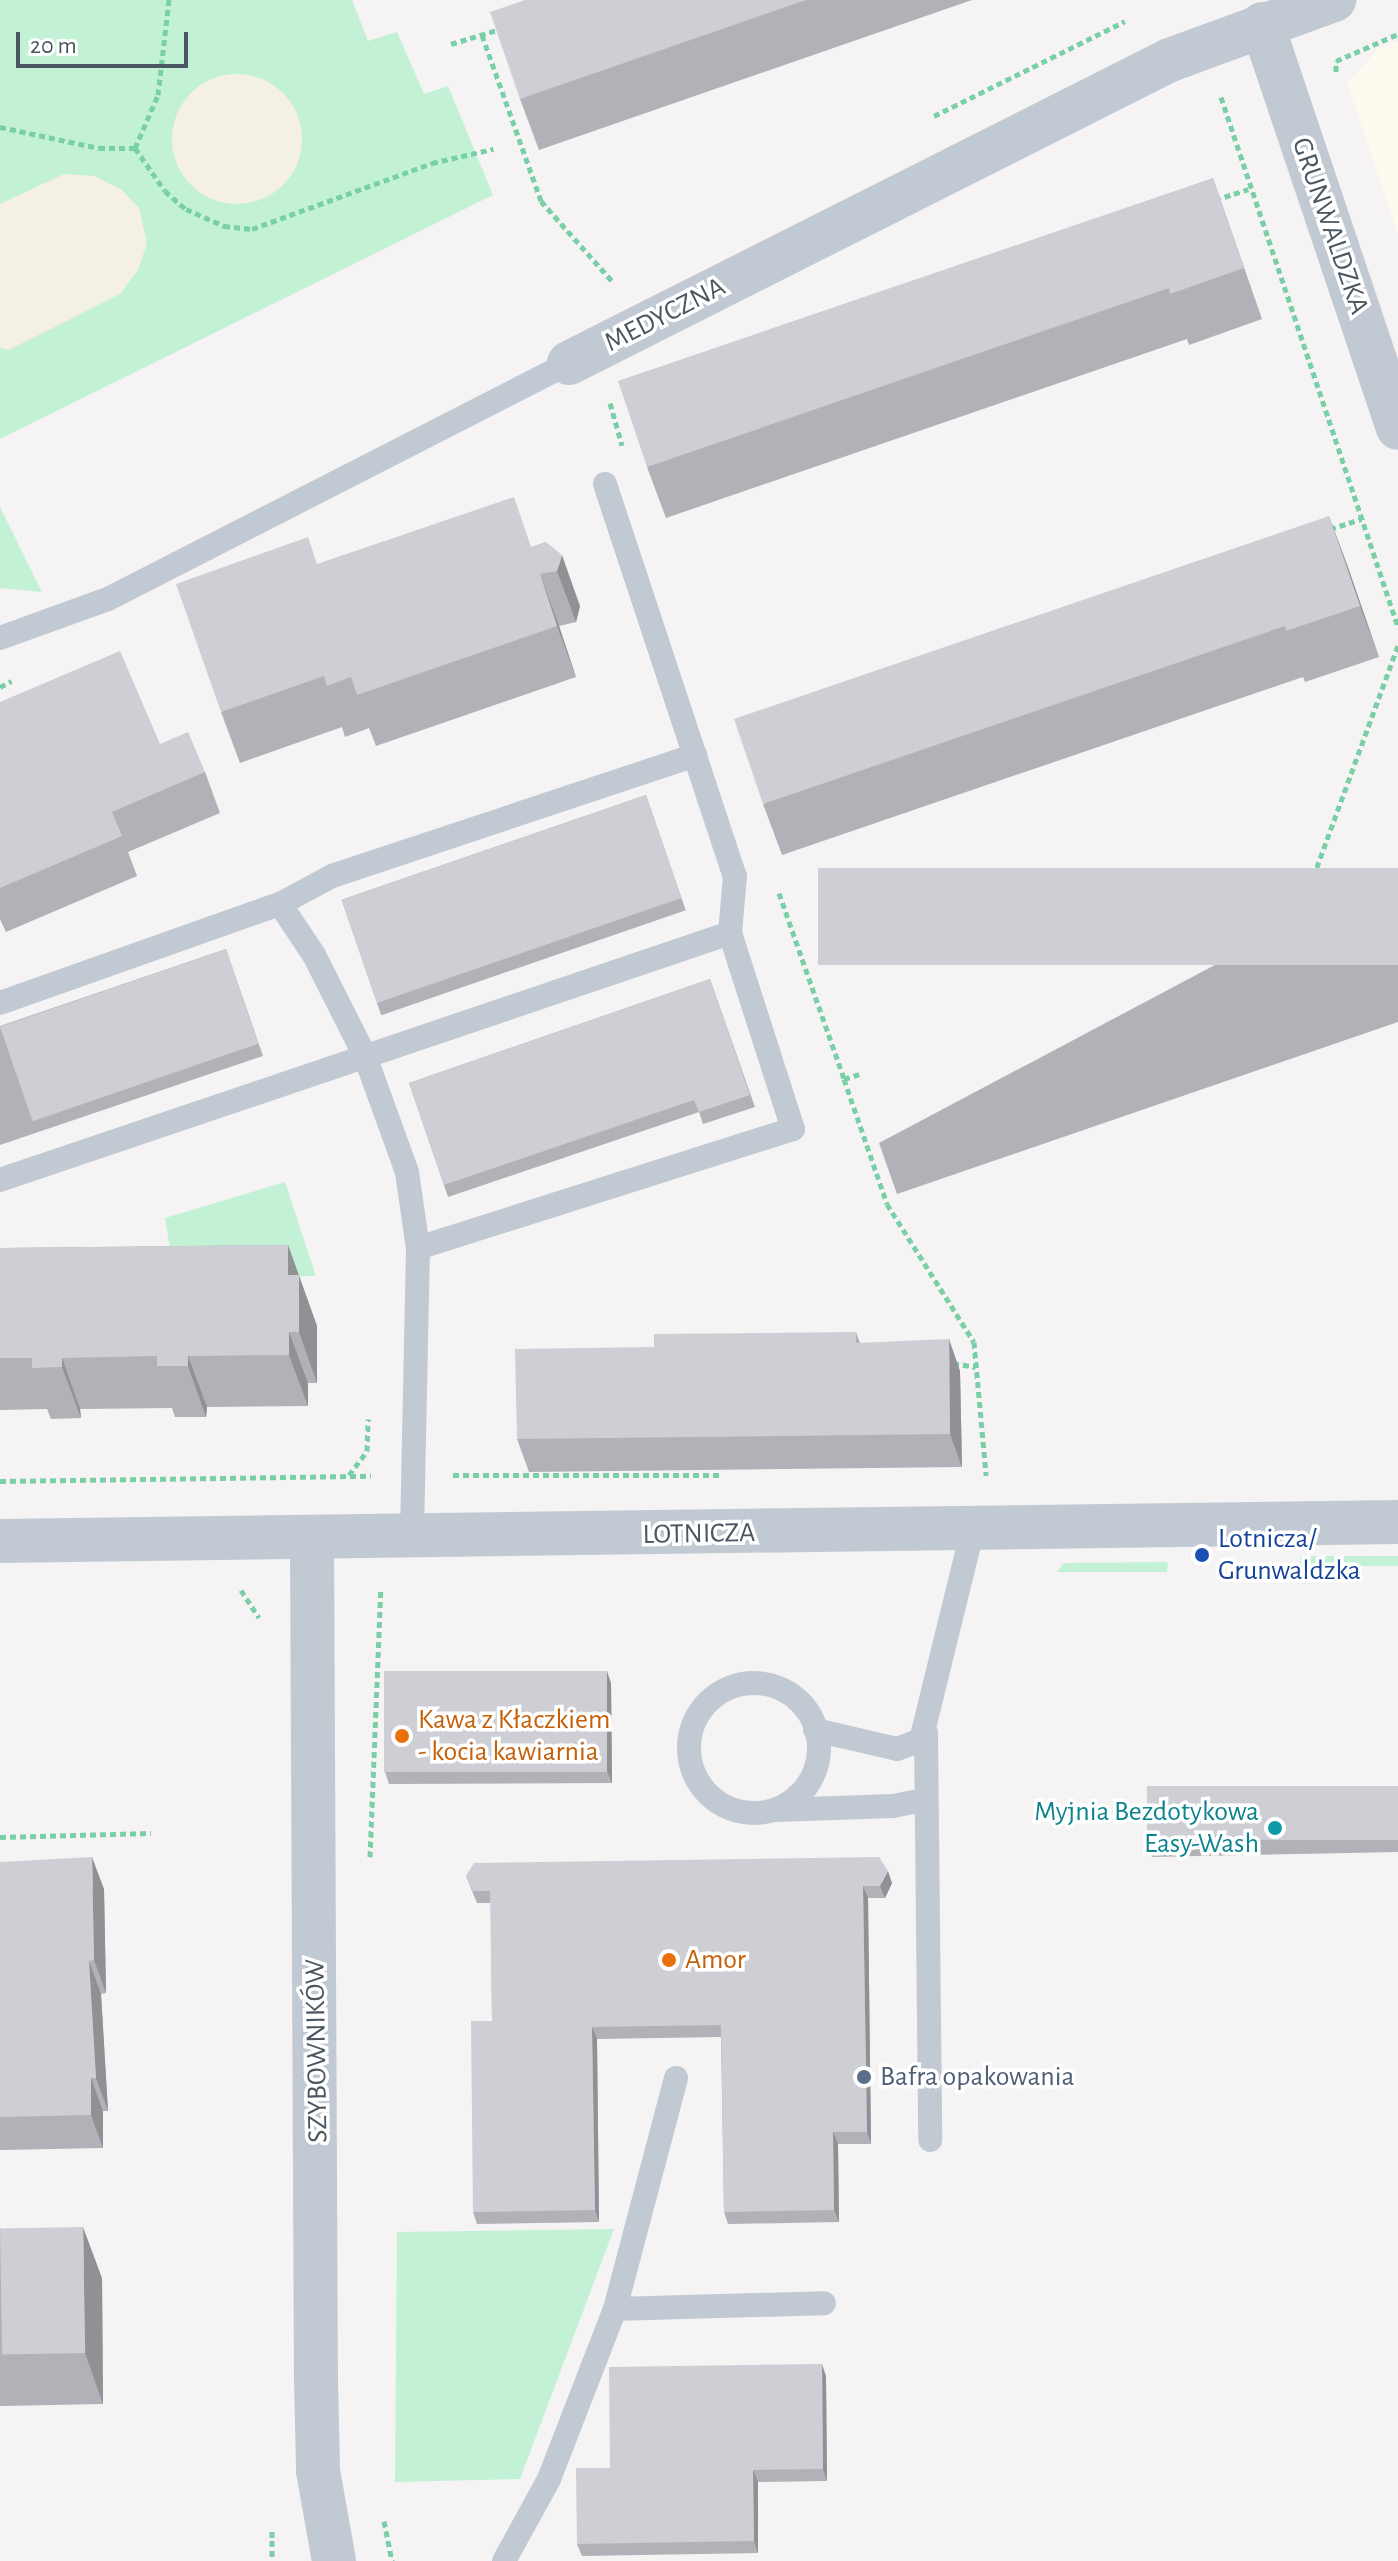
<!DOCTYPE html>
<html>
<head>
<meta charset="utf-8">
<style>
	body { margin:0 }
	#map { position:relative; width:1398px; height:2561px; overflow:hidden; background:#f5f3f3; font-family:"Alegreya Sans",sans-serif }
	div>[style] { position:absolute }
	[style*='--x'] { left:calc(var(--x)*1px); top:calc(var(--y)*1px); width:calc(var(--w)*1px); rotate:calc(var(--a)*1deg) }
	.commercial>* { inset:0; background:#fdf9ef }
	.green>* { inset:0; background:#c3f1d5; transform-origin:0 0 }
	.sand>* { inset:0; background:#f5f0e5 }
	.round { border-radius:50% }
	.path>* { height:5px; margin-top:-2.5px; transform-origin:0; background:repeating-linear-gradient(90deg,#7ad0a6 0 6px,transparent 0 10px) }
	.service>* { height:24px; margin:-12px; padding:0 12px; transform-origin:12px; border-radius:12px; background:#c1cad2 }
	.service>.ring { margin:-12px; padding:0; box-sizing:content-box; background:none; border:24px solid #c1cad2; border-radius:50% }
	.minor>* { height:44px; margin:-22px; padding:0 22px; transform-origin:22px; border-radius:22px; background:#c1cad2 }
	.wall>* { inset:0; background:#b0b2b7; transform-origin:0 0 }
	.shaded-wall>* { inset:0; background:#909195 }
	.building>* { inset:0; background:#cdcfd5; transform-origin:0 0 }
	.dots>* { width:22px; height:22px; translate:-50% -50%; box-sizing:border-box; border:4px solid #fff; border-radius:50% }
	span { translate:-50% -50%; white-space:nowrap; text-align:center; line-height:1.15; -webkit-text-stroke:7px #fff; paint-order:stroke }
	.street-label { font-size:28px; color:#4a5661 }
	.transit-label { font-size:28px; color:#164399 }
	.left { translate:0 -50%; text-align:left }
	.food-label { font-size:28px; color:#c56008 }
	.culture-label { font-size:28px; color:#0d838f }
	.right { translate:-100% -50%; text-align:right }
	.service-label { font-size:28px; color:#4e5e75 }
	.scale { position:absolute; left:16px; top:32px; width:172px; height:36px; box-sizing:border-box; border:4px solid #4a5661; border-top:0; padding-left:10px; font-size:24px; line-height:28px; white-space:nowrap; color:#4a5661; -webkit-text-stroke:6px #fff; paint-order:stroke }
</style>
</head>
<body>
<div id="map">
	<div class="commercial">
		<i style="clip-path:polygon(1398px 41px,1398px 235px,1347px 83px,1379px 48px)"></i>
	</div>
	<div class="green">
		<i style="clip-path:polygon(0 0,352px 0,368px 41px,397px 32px,424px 94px,448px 86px,493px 195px,0 439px)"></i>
		<i style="clip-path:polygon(0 507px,42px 592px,0 588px)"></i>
		<i style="clip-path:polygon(285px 1182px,316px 1276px,175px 1279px,165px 1218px)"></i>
		<i style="left:1398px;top:1556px;width:10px;height:98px;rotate:90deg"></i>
		<i style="clip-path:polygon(1168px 1562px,1167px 1572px,1057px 1572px,1064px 1563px)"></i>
		<i style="clip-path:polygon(614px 2229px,520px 2479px,395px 2482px,397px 2232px)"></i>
	</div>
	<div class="sand">
		<i class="round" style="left:172px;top:74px;width:130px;height:130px"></i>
		<i style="clip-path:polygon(64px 174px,94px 176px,121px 189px,139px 208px,147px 243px,138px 270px,120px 294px,9px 350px,0 348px,0 204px)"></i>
	</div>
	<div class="path">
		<i style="--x:482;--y:35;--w:176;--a:70.4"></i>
		<i style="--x:541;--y:201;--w:108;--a:48.4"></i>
		<i style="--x:451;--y:44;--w:51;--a:-17"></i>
		<i style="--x:1336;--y:72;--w:11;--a:-90"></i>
		<i style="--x:1336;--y:61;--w:68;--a:-23.5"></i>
		<i style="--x:1221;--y:97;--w:559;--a:71.53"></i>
		<i style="--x:934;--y:116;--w:213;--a:-26.4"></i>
		<i style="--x:0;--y:127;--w:101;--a:12"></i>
		<i style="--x:99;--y:148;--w:36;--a:0"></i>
		<i style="--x:135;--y:148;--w:58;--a:-66.5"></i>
		<i style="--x:158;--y:95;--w:96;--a:-83.4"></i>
		<i style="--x:135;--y:148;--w:52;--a:55.1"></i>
		<i style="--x:165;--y:191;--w:28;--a:41"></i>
		<i style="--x:186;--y:209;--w:42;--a:24.1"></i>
		<i style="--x:224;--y:226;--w:28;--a:6"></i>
		<i style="--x:252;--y:229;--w:192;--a:-20.1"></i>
		<i style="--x:432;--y:163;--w:63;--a:-12.9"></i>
		<i style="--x:1215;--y:200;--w:35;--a:-18"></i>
		<i style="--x:610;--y:403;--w:44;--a:74.1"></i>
		<i style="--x:1330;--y:529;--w:33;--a:-18"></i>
		<i style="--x:0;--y:687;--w:13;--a:-27"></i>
		<i style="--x:779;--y:893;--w:197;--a:70.7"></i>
		<i style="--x:844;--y:1079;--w:16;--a:-18"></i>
		<i style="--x:1303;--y:905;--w:277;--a:-69.9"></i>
		<i style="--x:844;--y:1079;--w:132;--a:71"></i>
		<i style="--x:887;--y:1204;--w:163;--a:57.8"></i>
		<i style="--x:974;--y:1342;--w:134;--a:84.8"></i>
		<i style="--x:953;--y:1363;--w:23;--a:10"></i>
		<i style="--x:349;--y:1475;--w:30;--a:-53"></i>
		<i style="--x:367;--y:1451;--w:32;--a:-88"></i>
		<i style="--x:453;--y:1475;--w:270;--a:0"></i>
		<i style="--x:0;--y:1481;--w:371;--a:-0.8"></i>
		<i style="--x:241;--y:1590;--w:33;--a:57"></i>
		<i style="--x:0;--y:1837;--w:151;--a:-1.5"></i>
		<i style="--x:370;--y:1857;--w:269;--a:-87.7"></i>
		<i style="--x:384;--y:2521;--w:41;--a:78.7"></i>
		<i style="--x:272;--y:2531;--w:30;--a:90"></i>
	</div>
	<div class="service">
		<i style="--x:605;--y:484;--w:413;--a:71.7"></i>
		<i style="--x:735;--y:876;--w:57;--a:95"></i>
		<i style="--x:0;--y:638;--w:115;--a:-19.9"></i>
		<i style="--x:108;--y:599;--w:518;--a:-27.11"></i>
		<i style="--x:280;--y:904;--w:61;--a:56.3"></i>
		<i style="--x:314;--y:955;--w:113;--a:63.2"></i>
		<i style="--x:365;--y:1056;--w:123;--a:70.1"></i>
		<i style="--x:407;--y:1172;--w:77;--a:81.8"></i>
		<i style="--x:418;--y:1248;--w:291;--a:91.2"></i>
		<i style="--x:0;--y:1003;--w:297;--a:-19.5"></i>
		<i style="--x:280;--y:904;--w:59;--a:-28.3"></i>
		<i style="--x:332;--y:876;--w:383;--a:-18.4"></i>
		<i style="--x:0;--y:1180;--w:771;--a:-18.69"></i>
		<i style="--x:730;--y:933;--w:206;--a:72.2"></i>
		<i style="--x:793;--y:1129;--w:393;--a:162.4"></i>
		<i class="ring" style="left:689px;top:1683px;width:106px;height:106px"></i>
		<i style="--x:815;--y:1730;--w:84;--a:13"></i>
		<i style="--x:897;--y:1749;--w:26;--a:-21"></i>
		<i style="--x:921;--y:1740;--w:217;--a:-76.2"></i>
		<i style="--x:926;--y:1733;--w:407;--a:89.4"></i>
		<i style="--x:775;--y:1810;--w:118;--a:-1.9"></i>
		<i style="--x:893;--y:1806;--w:31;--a:-11"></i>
		<i style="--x:615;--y:2309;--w:239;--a:-75.2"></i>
		<i style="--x:504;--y:2561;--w:94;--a:-61.2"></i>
		<i style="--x:549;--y:2479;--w:182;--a:-68.8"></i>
		<i style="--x:615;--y:2309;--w:209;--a:-1.6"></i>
	</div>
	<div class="minor">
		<i style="--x:1262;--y:24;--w:426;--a:71.4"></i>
		<i style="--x:569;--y:363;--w:673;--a:-26.76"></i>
		<i style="--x:1170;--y:60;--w:175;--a:-20.1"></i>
		<i style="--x:312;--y:1540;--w:840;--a:89.73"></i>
		<i style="--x:316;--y:2380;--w:91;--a:88.7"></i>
		<i style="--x:318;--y:2471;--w:91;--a:79.9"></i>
		<i style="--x:0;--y:1541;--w:1398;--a:-0.78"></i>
	</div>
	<div class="wall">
		<i style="clip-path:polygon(525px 0,972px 0,539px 150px,520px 99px)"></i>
		<i style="clip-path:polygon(1213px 178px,1262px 319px,1189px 345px,1187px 339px,666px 518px,647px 467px)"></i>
		<i style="clip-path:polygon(1329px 516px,1379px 657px,1305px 682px,1303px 677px,782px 855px,763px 804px)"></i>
		<i style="clip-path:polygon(546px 542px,580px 606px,576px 622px,559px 626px,576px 677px,376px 746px,369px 728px,345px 737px,342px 727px,240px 763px,221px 712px,318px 564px,532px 547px)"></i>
		<i style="clip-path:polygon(0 702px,160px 744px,205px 772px,220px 813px,128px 852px,137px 876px,6px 932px,0 919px)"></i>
		<i style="left:646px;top:795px;width:122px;height:322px;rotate:71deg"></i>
		<i style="clip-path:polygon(1398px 868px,1398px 1022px,897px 1194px,879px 1143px)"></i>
		<i style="clip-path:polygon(226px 949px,263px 1056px,0 1145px,0 1026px)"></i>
		<i style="clip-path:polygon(710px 979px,755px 1107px,703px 1124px,699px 1112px,448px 1197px,409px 1083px)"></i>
		<i style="clip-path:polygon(288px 1245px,317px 1326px,317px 1383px,308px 1383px,308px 1406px,207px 1407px,206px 1417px,175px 1417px,172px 1408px,80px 1409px,81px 1418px,51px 1419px,47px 1409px,0 1410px,0 1248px)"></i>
		<i style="clip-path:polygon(856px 1332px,860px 1343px,960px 1371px,962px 1467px,529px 1472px,517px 1439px,654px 1347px)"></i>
		<i style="clip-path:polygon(611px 1683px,612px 1783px,389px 1784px,385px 1772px)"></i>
		<i style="clip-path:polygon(1398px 1786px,1398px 1852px,1152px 1857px,1147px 1845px)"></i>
		<i style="clip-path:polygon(0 1862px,104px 1889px,106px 1993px,101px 1994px,108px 2111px,103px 2111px,103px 2148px,0 2150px)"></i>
		<i style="clip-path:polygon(466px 1876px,892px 1883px,885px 1898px,868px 1898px,871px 2144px,838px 2144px,839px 2222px,728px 2224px,724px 2212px,721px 2037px,597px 2039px,599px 2222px,477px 2224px,473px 2212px,492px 2021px,491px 1903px,477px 1903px)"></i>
		<i style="clip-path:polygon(0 2228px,102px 2278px,103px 2404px,0 2406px)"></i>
		<i style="clip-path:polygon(826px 2376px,827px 2481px,758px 2482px,758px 2553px,582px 2556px,577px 2544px,610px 2468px)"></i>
	</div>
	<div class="shaded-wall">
		<i style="clip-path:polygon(1329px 516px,1348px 567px,1379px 657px,1360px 606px)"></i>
		<i style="clip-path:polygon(562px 555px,580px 606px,576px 622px,557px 571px)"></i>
		<i style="clip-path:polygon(540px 574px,559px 626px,576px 677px,557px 626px)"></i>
		<i style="clip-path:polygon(288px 1245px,317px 1326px,317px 1383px,299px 1332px,288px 1275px)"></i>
		<i style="clip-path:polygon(289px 1332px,308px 1383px,308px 1406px,289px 1355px)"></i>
		<i style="clip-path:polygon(949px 1339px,960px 1371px,962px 1467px,950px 1434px)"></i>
		<i style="clip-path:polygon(188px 1356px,207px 1407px,206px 1417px,188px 1366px)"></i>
		<i style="clip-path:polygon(62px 1358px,80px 1409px,81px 1418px,62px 1367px)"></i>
		<i style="clip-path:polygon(607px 1671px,611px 1683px,612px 1783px,607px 1771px)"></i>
		<i style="clip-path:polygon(92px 1857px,104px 1889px,106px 1993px,94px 1960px)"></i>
		<i style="clip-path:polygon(888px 1871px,892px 1883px,885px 1898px,880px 1886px)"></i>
		<i style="clip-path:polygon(863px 1886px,868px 1898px,871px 2144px,867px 2132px)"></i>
		<i style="clip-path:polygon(89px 1961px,101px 1994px,108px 2111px,96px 2078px)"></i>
		<i style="clip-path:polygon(592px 2027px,597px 2039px,599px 2222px,595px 2210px)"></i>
		<i style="clip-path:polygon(91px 2078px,103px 2111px,103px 2148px,91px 2115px)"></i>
		<i style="clip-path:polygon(833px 2132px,838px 2144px,839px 2222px,834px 2210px)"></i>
		<i style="clip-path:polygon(83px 2227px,102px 2278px,103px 2404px,85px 2353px)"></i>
		<i style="clip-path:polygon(822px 2364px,826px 2376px,827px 2481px,823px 2469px)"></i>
		<i style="clip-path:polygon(753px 2470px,758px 2482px,758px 2553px,754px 2541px)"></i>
	</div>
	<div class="building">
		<i style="clip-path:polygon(525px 0,806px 0,520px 99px,490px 12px)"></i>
		<i style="clip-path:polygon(1213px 178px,1244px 268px,1170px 294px,1169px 288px,647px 467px,618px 381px)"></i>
		<i style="clip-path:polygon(514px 497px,531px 547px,546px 542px,562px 555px,557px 571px,540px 574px,557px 626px,357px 695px,351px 677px,327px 686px,324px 676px,221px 712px,176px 584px,308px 537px,317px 564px)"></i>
		<i style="clip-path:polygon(1329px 516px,1360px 606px,1286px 631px,1285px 626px,763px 804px,734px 719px)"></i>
		<i style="clip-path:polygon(120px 651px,160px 744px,188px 732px,205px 772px,112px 812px,122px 836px,0 888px,0 702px)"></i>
		<i style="left:646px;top:795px;width:109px;height:322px;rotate:71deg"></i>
		<i style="left:1398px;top:868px;width:97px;height:580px;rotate:90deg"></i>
		<i style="left:226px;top:949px;width:100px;height:239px;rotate:71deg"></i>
		<i style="clip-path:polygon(710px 979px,750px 1095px,699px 1112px,694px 1100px,444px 1185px,409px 1083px)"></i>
		<i style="clip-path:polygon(288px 1245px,288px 1275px,299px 1275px,299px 1332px,289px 1332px,289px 1355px,188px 1356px,188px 1366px,157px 1366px,157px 1356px,62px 1358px,62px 1367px,32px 1368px,32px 1358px,0 1358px,0 1248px)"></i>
		<i style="clip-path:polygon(856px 1332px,856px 1343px,949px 1339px,950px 1434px,517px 1439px,515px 1349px,654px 1347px,654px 1334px)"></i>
		<i style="left:384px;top:1671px;width:223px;height:101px"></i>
		<i style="left:1398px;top:1786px;width:54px;height:251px;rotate:90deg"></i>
		<i style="clip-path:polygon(92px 1857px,94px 1960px,89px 1961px,96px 2078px,91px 2078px,91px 2115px,0 2117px,0 1862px)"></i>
		<i style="clip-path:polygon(879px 1857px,888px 1871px,880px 1886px,863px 1886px,867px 2132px,833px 2132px,834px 2210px,724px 2212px,721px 2025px,592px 2027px,595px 2210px,473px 2212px,471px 2021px,492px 2021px,490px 1891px,473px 1891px,466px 1876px,474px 1863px)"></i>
		<i style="left:83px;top:2227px;width:126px;height:83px;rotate:89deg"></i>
		<i style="clip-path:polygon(822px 2364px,823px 2469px,753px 2470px,754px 2541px,577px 2544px,576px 2468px,610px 2468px,609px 2367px)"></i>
	</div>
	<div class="dots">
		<i style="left:1202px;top:1555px;background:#1a4fb4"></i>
		<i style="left:402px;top:1736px;background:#e8710a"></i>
		<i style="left:1275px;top:1828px;background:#0f9aa8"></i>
		<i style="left:669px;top:1960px;background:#e8710a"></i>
		<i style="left:864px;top:2077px;background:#5c6f8a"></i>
	</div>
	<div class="street-label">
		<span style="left:1330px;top:226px;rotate:71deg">GRUNWALDZKA</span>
		<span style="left:665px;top:315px;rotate:-27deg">MEDYCZNA</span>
		<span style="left:699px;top:1534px;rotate:-1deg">LOTNICZA</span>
		<span style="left:317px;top:2051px;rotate:-91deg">SZYBOWNIKÓW</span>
	</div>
	<div class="transit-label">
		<span class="left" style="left:1218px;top:1555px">Lotnicza/<br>Grunwaldzka</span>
	</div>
	<div class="food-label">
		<span class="left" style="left:418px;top:1736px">Kawa z Kłaczkiem<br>- kocia kawiarnia</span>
		<span class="left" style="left:685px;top:1960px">Amor</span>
	</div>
	<div class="culture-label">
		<span class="right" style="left:1259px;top:1828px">Myjnia Bezdotykowa<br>Easy-Wash</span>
	</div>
	<div class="service-label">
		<span class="left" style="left:880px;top:2077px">Bafra opakowania</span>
	</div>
	<div class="scale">20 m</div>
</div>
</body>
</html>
